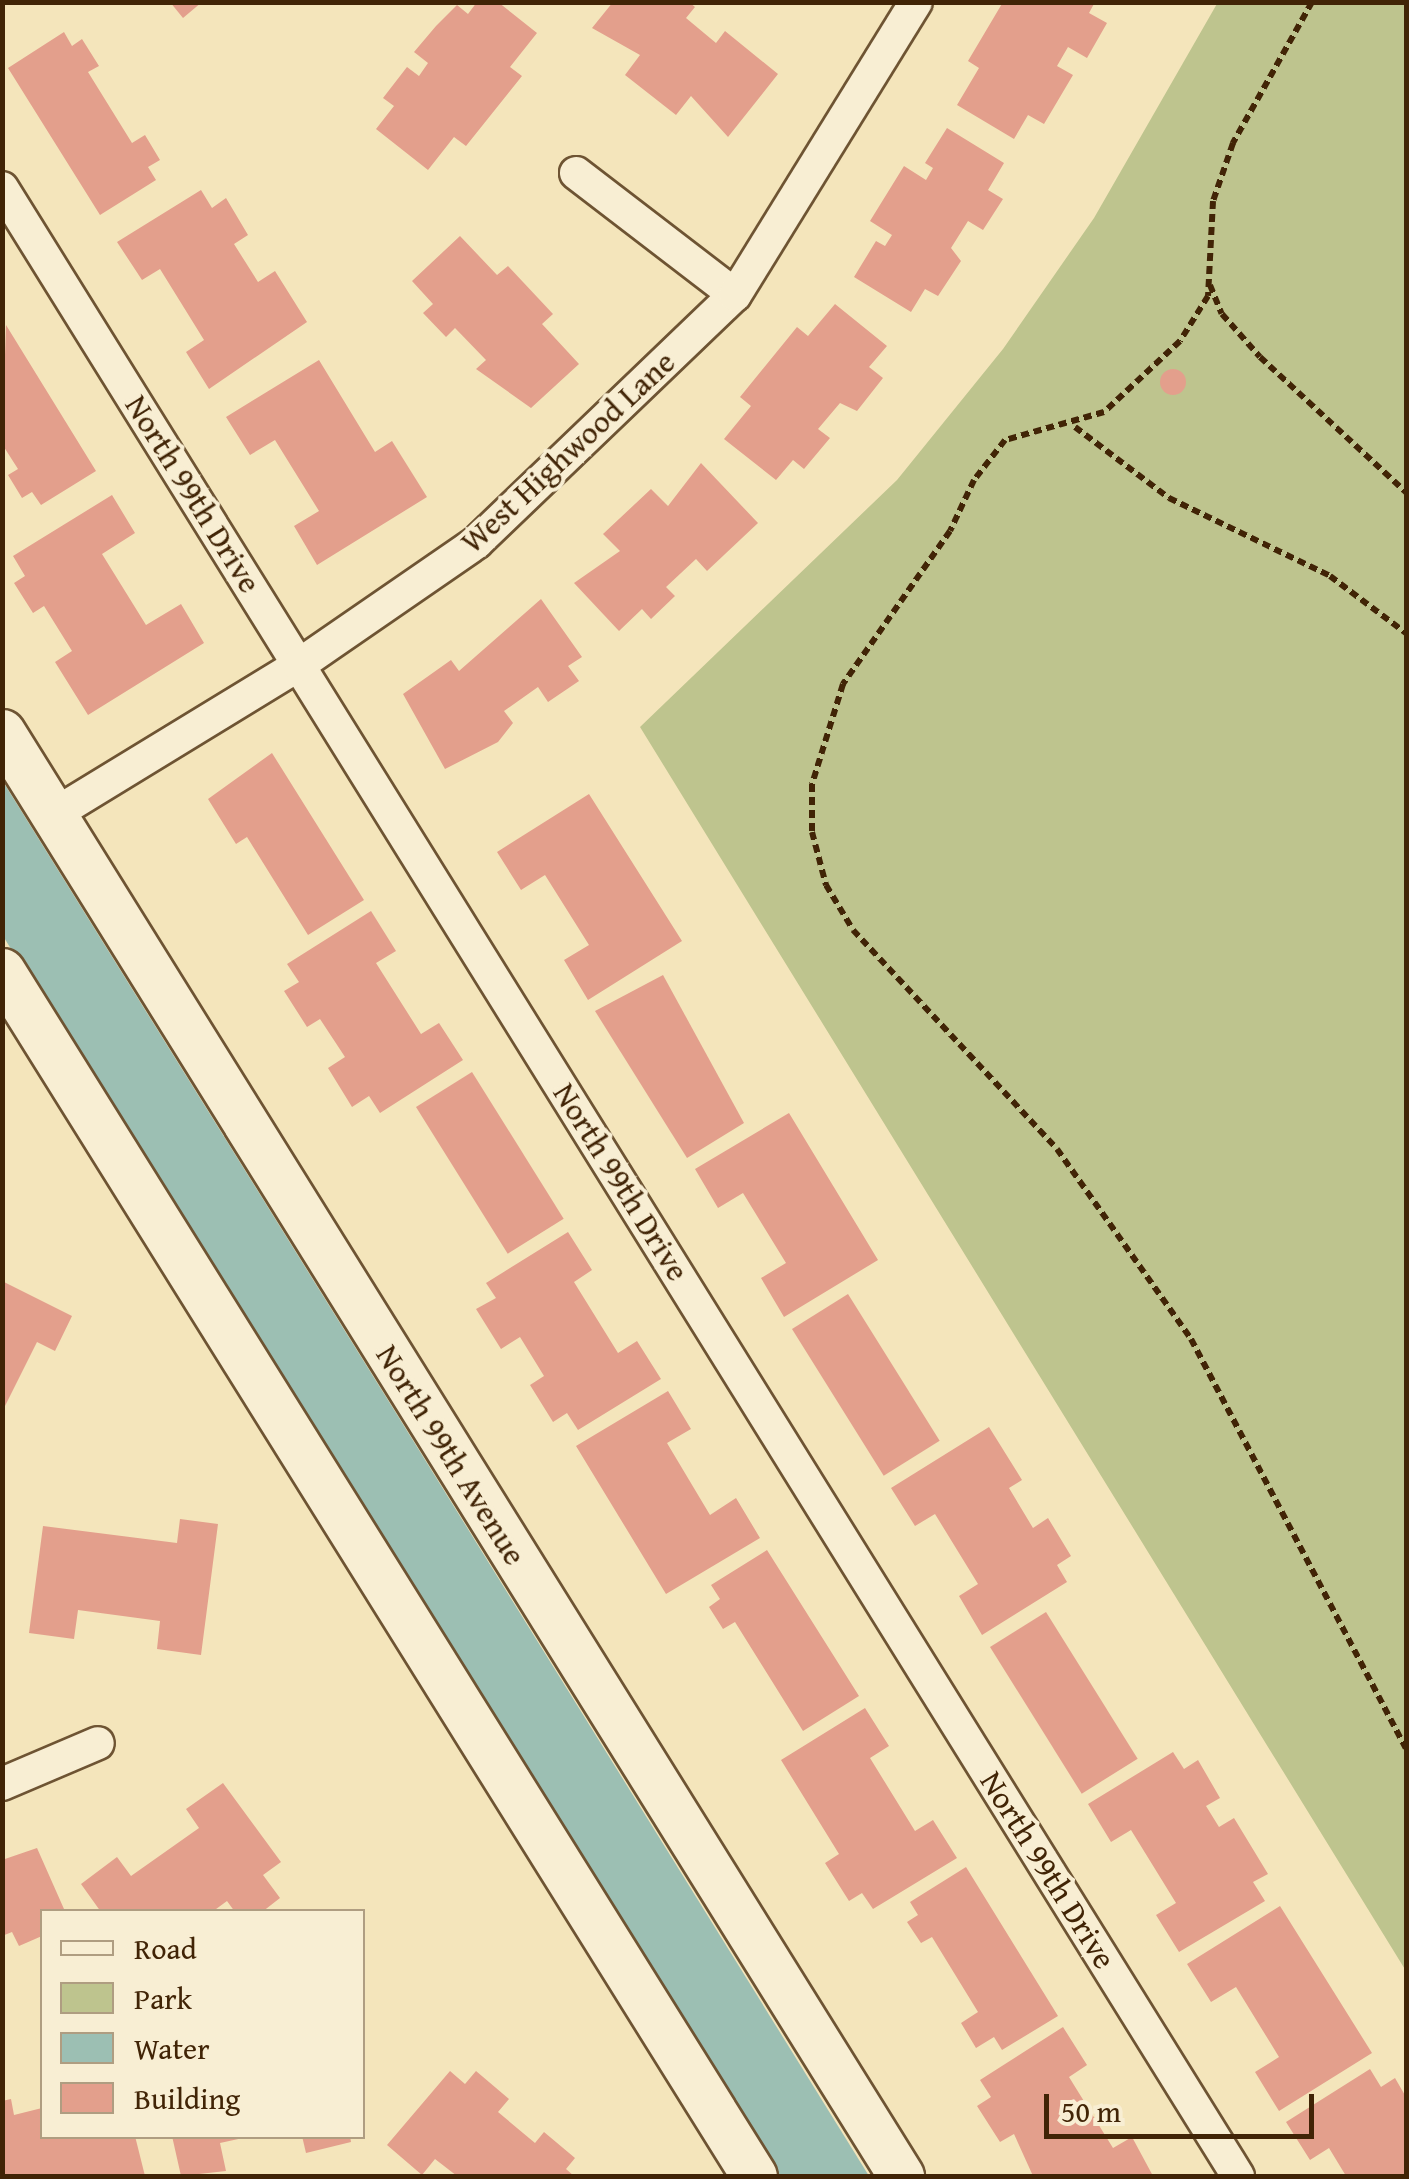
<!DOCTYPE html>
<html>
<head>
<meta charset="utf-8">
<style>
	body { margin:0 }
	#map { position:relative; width:1409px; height:2179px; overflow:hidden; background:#f4e5bb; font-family:"Gentium Book Plus",serif }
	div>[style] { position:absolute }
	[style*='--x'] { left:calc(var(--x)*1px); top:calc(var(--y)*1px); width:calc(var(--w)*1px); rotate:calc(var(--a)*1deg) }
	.green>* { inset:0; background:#bec48e }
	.water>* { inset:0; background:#9cbfb3 }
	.building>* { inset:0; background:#e39f8c; transform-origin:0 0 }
	.round { border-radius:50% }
	.path>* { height:6px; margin-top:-3px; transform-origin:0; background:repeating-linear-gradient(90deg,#412406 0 8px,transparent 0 13px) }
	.roads { filter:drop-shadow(2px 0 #6e5433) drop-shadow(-2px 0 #6e5433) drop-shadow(0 2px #6e5433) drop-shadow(0 -2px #6e5433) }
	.street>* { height:32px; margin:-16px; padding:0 16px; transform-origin:16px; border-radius:16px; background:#f8eed3 }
	.secondary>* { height:45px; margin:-22.5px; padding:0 22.5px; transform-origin:22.5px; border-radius:22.5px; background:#f8eed3 }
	span { translate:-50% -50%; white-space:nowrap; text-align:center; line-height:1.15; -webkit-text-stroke:8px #f8eed3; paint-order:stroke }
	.street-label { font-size:32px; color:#412406 }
	.frame { position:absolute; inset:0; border:5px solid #412406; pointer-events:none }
	.legend { position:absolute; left:40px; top:1909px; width:325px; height:230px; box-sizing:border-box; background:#f8eed3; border:2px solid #af9d81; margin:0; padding:12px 18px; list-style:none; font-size:30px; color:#412406 }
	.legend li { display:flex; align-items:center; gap:20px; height:50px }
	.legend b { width:50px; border:2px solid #af9d81 }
	.scale { position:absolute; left:1044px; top:2094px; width:270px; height:45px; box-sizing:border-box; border:5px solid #412406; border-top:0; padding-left:12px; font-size:30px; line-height:35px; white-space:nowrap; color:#412406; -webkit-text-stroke:8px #f8eed3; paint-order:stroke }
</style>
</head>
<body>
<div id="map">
	<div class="green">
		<i style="clip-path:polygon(1218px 2px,1406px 3px,1406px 1971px,640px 727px,897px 480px,1003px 349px,1094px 218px)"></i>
	</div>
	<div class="water">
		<i style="clip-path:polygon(2px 780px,396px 1413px,869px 2176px,772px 2176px,3px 936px)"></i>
	</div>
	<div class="building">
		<i style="clip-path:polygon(170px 2px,202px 2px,183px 18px)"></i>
		<i style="clip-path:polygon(477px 2px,498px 2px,537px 33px,510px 67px,522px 76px,466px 146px,454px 137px,428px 170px,376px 129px,394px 106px,383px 98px,407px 67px,419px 76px,428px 63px,414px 52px,436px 26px,457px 5px,468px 14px)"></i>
		<i style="clip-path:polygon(613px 2px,689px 2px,695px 7px,686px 18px,716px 43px,725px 31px,778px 74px,728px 137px,691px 96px,676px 115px,625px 75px,640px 55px,592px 28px)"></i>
		<i style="clip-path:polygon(1003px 2px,1095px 2px,1089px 13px,1107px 23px,1087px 58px,1068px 47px,1057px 66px,1073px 75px,1044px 124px,1028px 115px,1014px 139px,957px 105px,979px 68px,968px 61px)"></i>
		<i style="clip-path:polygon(64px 32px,72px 46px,82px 39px,99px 66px,88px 72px,132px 143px,145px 135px,160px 160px,148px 167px,156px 180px,100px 215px,8px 68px)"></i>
		<i style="clip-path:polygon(947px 128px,1004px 163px,988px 190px,1003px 199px,983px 230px,968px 221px,951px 248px,961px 261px,938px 296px,925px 289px,911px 312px,854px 277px,876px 241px,885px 246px,892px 235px,870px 221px,904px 166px,926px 180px,933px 168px,925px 163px)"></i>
		<i style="clip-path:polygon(201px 190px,212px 208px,226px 198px,248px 235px,234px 244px,258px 282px,275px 271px,307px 322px,209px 389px,186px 352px,204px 340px,160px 269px,142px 280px,117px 242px)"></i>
		<i style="clip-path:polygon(460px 236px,497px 275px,508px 266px,553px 314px,542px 324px,579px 364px,531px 408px,476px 369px,486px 360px,455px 328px,446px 337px,423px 313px,433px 304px,412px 281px)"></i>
		<i style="clip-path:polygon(835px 304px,887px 346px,869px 367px,883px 378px,857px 411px,840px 403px,818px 429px,830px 438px,804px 469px,793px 460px,776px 480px,724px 439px,751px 406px,740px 397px,797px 327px,808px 336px)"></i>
		<i style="clip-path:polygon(6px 325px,96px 471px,41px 505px,32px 492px,22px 498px,8px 475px,18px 469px,2px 444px)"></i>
		<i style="clip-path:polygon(319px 360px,375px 452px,392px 441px,427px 497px,317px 565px,294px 526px,319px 511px,275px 440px,250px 455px,226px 417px)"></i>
		<i class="round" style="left:1160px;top:369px;width:26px;height:26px"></i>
		<i style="clip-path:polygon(701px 463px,758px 523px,707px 571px,696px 559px,666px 587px,675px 596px,651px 619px,642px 609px,619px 631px,574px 583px,620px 551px,603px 534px,651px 489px,668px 506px)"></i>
		<i style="clip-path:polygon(112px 495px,135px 533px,102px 554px,146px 625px,181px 604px,204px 643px,88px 715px,55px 662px,72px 651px,44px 606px,33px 613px,14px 583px,25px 576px,13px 556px)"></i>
		<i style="clip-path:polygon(541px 599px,582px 657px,568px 666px,579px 681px,548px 702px,538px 687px,504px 711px,513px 723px,498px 742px,445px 769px,403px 694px,451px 660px,459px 671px)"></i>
		<i style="clip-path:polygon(272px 753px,364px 900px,308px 935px,247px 837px,236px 844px,208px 799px)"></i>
		<i style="clip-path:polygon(589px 794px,682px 941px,588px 1000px,564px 960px,589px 945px,545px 875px,521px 890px,497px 852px)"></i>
		<i style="clip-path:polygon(371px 911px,396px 951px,376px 963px,421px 1034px,439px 1023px,463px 1060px,380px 1113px,369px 1096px,352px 1107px,328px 1068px,345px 1057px,320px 1019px,307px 1027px,284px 991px,299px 982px,287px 964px)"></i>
		<i style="clip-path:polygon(663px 975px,744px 1123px,687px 1158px,595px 1011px)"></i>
		<i style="left:472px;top:1072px;width:173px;height:66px;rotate:58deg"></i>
		<i style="clip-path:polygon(789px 1113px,878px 1260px,784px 1317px,761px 1278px,786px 1263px,743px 1193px,718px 1208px,695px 1169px)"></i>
		<i style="clip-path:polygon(568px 1232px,592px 1270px,574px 1282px,618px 1353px,637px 1341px,661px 1379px,578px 1430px,567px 1413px,553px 1422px,530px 1385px,544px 1376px,520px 1337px,501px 1349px,476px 1309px,496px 1298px,486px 1283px)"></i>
		<i style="clip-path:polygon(2px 1281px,72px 1316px,55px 1351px,37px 1342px,2px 1412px)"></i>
		<i style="left:848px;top:1294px;width:173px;height:66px;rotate:58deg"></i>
		<i style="clip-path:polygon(668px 1391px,691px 1429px,667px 1443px,710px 1515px,736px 1498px,760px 1538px,666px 1594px,576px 1446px)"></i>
		<i style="clip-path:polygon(989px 1427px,1022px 1480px,1009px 1488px,1033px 1528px,1048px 1518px,1071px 1556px,1057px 1565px,1067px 1582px,982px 1635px,959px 1596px,978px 1584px,935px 1514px,915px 1526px,891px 1488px)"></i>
		<i style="clip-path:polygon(180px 1519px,218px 1524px,201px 1655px,157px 1649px,160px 1621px,78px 1610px,74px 1639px,29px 1633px,43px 1526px,177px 1543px)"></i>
		<i style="clip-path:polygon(767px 1550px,859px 1696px,803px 1731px,735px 1622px,723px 1629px,709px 1607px,720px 1599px,711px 1585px)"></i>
		<i style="left:1046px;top:1612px;width:173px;height:66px;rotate:58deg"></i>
		<i style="clip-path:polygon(865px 1708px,889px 1746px,870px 1758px,915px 1831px,933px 1820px,957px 1858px,873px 1909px,862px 1893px,849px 1901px,825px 1863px,839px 1854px,781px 1760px)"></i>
		<i style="clip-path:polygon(1173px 1752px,1184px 1769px,1198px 1760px,1220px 1798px,1206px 1806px,1219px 1827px,1234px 1818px,1268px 1874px,1253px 1882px,1265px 1901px,1179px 1952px,1156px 1915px,1176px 1903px,1131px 1830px,1111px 1842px,1088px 1804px)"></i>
		<i style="clip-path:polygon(223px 1783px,281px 1862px,263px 1875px,280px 1898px,262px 1912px,235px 1912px,227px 1901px,212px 1912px,101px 1912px,81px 1884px,117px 1857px,131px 1876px,199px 1828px,186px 1809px)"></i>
		<i style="clip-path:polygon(37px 1848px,64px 1909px,42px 1912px,42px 1936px,19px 1946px,12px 1932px,2px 1936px,2px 1860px)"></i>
		<i style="clip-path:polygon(966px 1867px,1058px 2016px,1002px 2050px,994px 2037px,976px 2048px,961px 2023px,978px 2012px,932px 1937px,921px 1943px,907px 1922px,918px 1915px,910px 1902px)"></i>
		<i style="clip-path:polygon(1280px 1906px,1372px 2053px,1279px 2111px,1255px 2072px,1279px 2057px,1236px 1987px,1211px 2002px,1187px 1964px)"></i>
		<i style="clip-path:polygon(1063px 2027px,1087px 2065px,1069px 2077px,1113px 2148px,1132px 2137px,1153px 2176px,1033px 2176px,1014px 2134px,1000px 2142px,977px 2106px,991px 2097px,980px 2080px)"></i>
		<i style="clip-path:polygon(1370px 2069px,1381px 2087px,1395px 2078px,1406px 2097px,1406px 2176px,1346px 2176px,1329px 2148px,1310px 2160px,1286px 2122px)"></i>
		<i style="clip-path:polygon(450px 2071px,465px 2084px,476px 2071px,509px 2099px,498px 2112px,535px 2143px,544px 2132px,575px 2158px,566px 2169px,574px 2176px,457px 2176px,435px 2159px,422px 2175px,387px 2145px)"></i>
		<i style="clip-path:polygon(11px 2099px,14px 2115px,42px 2108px,42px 2136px,135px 2136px,145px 2176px,2px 2176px,2px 2101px)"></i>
		<i style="clip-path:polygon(172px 2136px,242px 2136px,243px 2138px,220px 2143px,226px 2171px,181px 2176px)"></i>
		<i style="clip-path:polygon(302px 2136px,350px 2136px,351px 2142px,306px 2153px)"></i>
	</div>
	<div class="path">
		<i style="--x:1312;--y:2;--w:162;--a:119.3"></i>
		<i style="--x:1233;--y:143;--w:61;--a:109"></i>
		<i style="--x:1213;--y:201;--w:95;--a:93"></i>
		<i style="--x:1208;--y:296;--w:53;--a:121.9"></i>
		<i style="--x:1180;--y:341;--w:104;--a:136.9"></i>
		<i style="--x:1104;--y:412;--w:103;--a:164.2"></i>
		<i style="--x:1005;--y:440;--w:51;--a:127.8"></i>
		<i style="--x:974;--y:480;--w:56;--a:115.2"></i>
		<i style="--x:950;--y:531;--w:187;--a:125"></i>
		<i style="--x:843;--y:684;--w:105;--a:107.2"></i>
		<i style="--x:812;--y:784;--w:48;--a:90"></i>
		<i style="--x:812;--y:832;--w:55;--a:75.2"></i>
		<i style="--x:826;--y:885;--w:52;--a:59"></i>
		<i style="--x:853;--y:930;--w:299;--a:47"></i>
		<i style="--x:1057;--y:1149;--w:232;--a:54.8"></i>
		<i style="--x:1191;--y:1339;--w:462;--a:62.3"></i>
		<i style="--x:1210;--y:285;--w:31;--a:68"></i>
		<i style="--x:1222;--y:314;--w:57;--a:48.5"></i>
		<i style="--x:1260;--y:357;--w:199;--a:42.8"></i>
		<i style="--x:1075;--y:427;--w:118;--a:37.1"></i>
		<i style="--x:1169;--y:498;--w:179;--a:25.8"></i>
		<i style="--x:1330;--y:576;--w:95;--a:36.9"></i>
	</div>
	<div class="roads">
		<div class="street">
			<i style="--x:576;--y:173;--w:200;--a:37.5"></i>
			<i style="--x:2;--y:188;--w:2341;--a:58.13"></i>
			<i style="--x:53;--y:815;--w:288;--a:-31.4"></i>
			<i style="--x:299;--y:665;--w:216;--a:-34.6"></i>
			<i style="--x:477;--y:542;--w:357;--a:-43.8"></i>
			<i style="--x:735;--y:295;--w:344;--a:-58.3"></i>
			<i style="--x:2;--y:1784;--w:104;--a:-23.1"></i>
		</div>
		<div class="secondary">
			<i style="--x:2;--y:732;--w:1701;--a:58.09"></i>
			<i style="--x:2;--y:971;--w:1420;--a:58.03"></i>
		</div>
	</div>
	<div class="street-label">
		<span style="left:568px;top:452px;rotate:-43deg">West Highwood Lane</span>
		<span style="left:193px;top:494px;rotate:58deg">North 99th Drive</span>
		<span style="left:621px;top:1182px;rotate:58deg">North 99th Drive</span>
		<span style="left:451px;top:1455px;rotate:58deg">North 99th Avenue</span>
		<span style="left:1048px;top:1870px;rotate:58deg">North 99th Drive</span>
	</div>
	<div class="frame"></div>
	<ul class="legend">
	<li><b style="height:12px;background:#f8eed3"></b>Road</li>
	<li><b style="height:28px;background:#bec48e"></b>Park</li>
	<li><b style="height:28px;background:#9cbfb3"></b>Water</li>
	<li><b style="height:28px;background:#e39f8c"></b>Building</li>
	</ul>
	<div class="scale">50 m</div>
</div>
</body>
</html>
